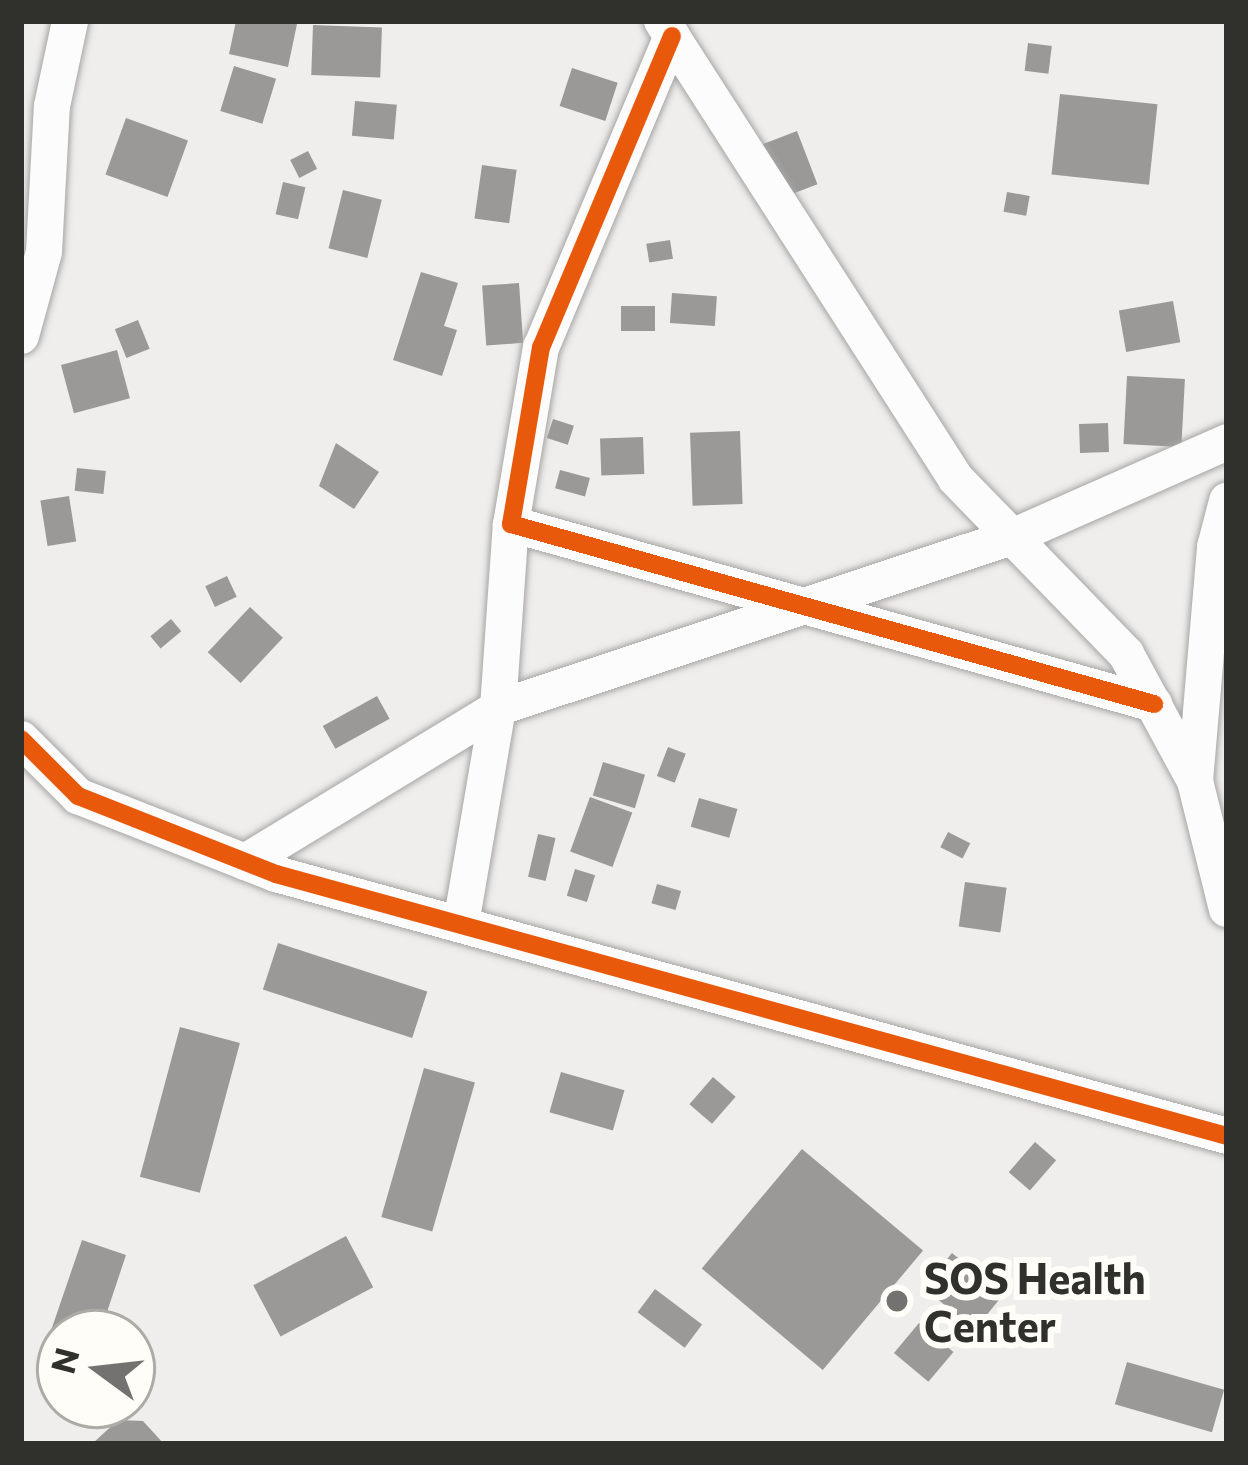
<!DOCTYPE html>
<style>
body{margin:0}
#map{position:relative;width:1248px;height:1465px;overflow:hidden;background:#f0eeec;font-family:Commissioner,sans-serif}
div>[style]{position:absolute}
.building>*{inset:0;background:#9a9998;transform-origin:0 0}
.roads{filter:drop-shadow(0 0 3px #a7a6a4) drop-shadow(0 0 3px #a7a6a4)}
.minor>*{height:36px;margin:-18px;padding:0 18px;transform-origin:18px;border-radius:18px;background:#fdfcfc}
.cycleway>*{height:18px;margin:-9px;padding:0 9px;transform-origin:9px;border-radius:9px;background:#e8590c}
.dots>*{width:33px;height:33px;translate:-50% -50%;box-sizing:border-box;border:6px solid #fffdf7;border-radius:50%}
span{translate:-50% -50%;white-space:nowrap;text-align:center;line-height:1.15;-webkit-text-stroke:12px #fffdf7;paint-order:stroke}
.poi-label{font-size:42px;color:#30302d;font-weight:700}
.left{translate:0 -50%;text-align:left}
.frame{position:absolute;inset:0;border:24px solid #30302d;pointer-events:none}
.north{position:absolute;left:36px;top:1309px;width:120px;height:120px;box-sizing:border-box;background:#fffdf7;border:3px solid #acaba6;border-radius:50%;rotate:285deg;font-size:33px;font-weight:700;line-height:48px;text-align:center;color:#30302d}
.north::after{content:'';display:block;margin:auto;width:42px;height:54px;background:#737270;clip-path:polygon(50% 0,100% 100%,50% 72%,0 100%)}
</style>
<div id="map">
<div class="building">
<i style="clip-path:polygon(236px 21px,297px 24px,288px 67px,229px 54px)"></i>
<i style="left:313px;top:25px;width:69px;height:50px;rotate:2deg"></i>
<i style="left:1028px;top:43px;width:24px;height:28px;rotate:7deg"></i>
<i style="left:234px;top:66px;width:44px;height:47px;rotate:17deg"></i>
<i style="left:572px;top:68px;width:48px;height:40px;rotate:18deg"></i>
<i style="left:1060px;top:94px;width:98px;height:81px;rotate:6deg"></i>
<i style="left:355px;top:101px;width:42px;height:35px;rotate:5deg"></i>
<i style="left:126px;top:118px;width:66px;height:60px;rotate:20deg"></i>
<i style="left:797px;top:131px;width:57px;height:44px;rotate:69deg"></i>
<i style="left:308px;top:151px;width:20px;height:20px;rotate:63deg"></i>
<i style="left:482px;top:165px;width:35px;height:54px;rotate:8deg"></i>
<i style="left:283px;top:182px;width:23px;height:33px;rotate:13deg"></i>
<i style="left:343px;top:190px;width:40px;height:60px;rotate:14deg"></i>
<i style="left:1007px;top:192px;width:23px;height:20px;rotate:10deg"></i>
<i style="left:670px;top:240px;width:19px;height:24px;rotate:81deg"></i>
<i style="clip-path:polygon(421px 272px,458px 283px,444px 326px,457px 330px,442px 376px,393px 360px)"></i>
<i style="left:519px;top:283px;width:60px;height:37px;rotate:86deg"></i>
<i style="left:672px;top:293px;width:45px;height:30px;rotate:4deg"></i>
<i style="left:1173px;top:301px;width:42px;height:55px;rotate:80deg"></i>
<i style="left:621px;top:306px;width:34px;height:25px"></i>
<i style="left:138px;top:320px;width:31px;height:25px;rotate:68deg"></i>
<i style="left:117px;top:350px;width:50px;height:58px;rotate:75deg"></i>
<i style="left:1127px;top:376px;width:58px;height:68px;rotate:3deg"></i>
<i style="left:553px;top:419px;width:22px;height:20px;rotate:18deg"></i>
<i style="left:1108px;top:423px;width:29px;height:29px;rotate:88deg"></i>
<i style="left:740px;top:431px;width:73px;height:50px;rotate:88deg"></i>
<i style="left:643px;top:437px;width:37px;height:43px;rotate:88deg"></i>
<i style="clip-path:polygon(336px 443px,379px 472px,354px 509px,319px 486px)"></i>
<i style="left:77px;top:468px;width:29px;height:23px;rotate:6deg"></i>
<i style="left:560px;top:470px;width:31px;height:19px;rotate:15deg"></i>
<i style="left:69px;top:496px;width:46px;height:29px;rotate:81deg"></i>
<i style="left:227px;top:576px;width:23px;height:24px;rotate:65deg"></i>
<i style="left:250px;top:607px;width:45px;height:62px;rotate:43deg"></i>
<i style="left:171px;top:619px;width:16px;height:27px;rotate:50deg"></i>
<i style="left:377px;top:696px;width:26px;height:62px;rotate:61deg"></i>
<i style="left:668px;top:747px;width:19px;height:31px;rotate:21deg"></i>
<i style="left:603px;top:762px;width:44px;height:35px;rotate:17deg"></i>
<i style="left:590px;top:797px;width:45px;height:58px;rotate:20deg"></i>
<i style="left:699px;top:798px;width:40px;height:30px;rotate:16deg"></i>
<i style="left:948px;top:832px;width:25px;height:17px;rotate:27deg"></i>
<i style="left:538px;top:834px;width:18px;height:44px;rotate:13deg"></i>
<i style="left:575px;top:869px;width:21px;height:28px;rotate:17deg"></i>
<i style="left:965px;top:882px;width:42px;height:45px;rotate:8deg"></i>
<i style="left:657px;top:884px;width:25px;height:20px;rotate:16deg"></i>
<i style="left:278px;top:943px;width:157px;height:49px;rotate:18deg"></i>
<i style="left:180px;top:1027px;width:62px;height:155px;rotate:15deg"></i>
<i style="left:424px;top:1068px;width:53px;height:155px;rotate:16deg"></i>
<i style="left:561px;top:1072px;width:66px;height:42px;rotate:16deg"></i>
<i style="left:713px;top:1077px;width:30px;height:36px;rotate:41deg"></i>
<i style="left:1035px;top:1142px;width:28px;height:40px;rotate:41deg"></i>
<i style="left:802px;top:1149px;width:158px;height:156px;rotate:40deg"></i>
<i style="left:346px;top:1236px;width:58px;height:105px;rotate:62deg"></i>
<i style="clip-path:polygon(82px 1240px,126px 1255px,100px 1333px,60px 1333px,60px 1360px,43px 1354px)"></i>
<i style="left:952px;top:1253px;width:66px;height:45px;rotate:39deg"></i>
<i style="left:655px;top:1289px;width:59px;height:29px;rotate:37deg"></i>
<i style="left:919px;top:1323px;width:45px;height:39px;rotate:40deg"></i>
<i style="left:1127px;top:1362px;width:101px;height:44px;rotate:16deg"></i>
<i style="clip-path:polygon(118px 1420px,143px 1421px,164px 1444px,92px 1444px)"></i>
</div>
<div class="roads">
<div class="minor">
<i style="left:662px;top:21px;width:544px;rotate:57.3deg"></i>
<i style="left:956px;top:479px;width:244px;rotate:45.8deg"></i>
<i style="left:1126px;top:654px;width:145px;rotate:61.5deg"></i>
<i style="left:1195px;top:781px;width:132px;rotate:76deg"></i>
<i style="left:672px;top:36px;width:337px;rotate:112.8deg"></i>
<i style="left:541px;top:347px;width:180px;rotate:99.6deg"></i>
<i style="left:511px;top:524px;width:668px;rotate:15.64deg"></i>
<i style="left:21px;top:336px;width:87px;rotate:-74.7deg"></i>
<i style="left:44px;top:252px;width:146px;rotate:-86.9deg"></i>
<i style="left:52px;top:106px;width:87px;rotate:-78deg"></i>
<i style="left:21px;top:739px;width:81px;rotate:45deg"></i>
<i style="left:78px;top:796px;width:213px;rotate:21.5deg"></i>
<i style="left:276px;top:874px;width:986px;rotate:15.4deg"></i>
<i style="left:1195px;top:781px;width:235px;rotate:-85.1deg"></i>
<i style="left:1215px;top:547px;width:48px;rotate:-75.4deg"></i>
<i style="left:245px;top:862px;width:296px;rotate:-31.3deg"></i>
<i style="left:498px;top:708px;width:184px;rotate:-86deg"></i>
<i style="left:461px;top:924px;width:219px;rotate:-80.3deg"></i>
<i style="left:498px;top:708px;width:542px;rotate:-18.4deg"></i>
<i style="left:1012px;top:537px;width:235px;rotate:-23.8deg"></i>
</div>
</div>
<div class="cycleway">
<i style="left:672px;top:36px;width:337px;rotate:112.8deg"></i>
<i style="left:541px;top:347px;width:180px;rotate:99.6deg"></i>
<i style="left:511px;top:524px;width:668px;rotate:15.64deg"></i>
<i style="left:21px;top:739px;width:81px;rotate:45deg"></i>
<i style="left:78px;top:796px;width:213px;rotate:21.5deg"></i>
<i style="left:276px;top:874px;width:986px;rotate:15.4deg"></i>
</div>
<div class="dots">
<i style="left:897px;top:1301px;background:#737270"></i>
</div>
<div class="poi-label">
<span class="left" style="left:924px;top:1301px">SOS Health<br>Center</span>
</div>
<div class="frame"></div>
<div class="north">N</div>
</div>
